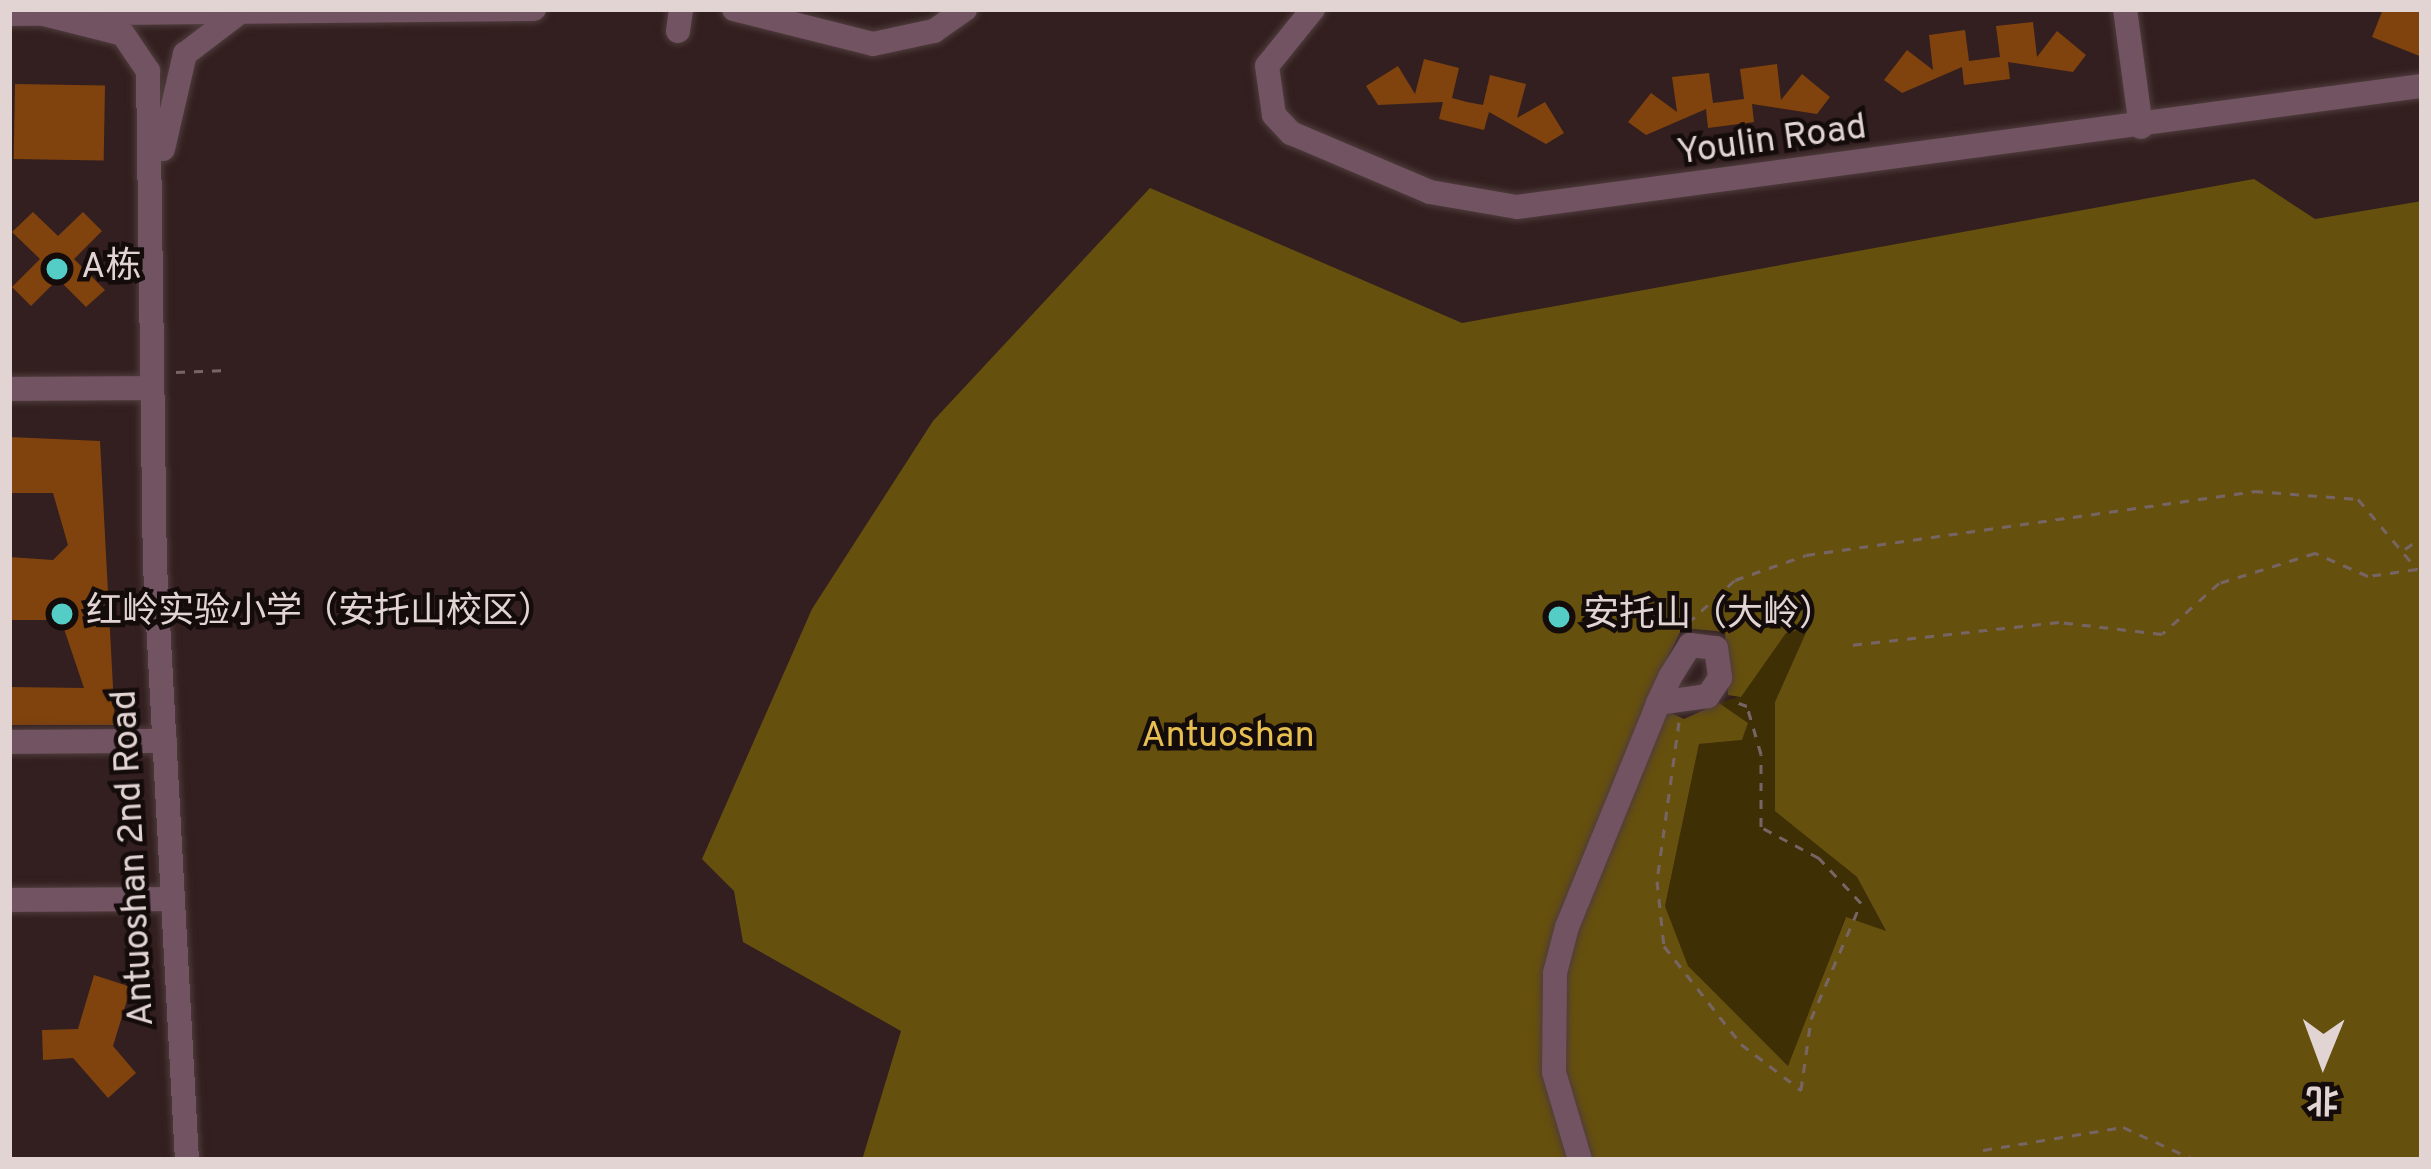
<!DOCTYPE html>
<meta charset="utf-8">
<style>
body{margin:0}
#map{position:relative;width:2431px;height:1169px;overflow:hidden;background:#331f1f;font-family:Overpass,"Noto Sans SC",sans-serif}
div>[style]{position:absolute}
.green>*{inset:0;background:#3e2f04}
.forest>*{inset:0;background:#66500e}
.building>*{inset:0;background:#80430d;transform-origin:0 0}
.path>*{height:3px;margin-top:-1.5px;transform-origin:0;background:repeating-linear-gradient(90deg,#776565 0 9px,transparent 0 18px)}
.roads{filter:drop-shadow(0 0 3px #4f3c3c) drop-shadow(0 0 3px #4f3c3c)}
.minor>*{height:24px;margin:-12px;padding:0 12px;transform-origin:12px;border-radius:12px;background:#725362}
.dots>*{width:33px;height:33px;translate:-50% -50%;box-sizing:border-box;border:6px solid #140c0b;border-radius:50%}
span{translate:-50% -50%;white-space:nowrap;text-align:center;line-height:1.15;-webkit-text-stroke:9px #140c0b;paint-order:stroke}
.street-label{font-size:36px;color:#e2d4d3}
.poi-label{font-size:36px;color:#e2d4d3}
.left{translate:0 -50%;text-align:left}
.park-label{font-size:36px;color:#e7be50}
.frame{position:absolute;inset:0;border:12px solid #e2d4d3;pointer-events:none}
.north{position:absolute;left:2263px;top:1001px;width:120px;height:120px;-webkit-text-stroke:9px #140c0b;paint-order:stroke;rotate:181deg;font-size:33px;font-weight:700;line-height:48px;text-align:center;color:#e2d4d3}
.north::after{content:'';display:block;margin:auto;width:42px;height:54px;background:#e2d4d3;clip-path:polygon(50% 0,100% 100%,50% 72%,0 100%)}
</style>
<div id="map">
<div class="green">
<i style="clip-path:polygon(1808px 628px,1775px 702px,1775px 810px,1857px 877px,1886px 932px,1845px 918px,1789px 1067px,1688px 967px,1665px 906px,1699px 744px,1742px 740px,1748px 723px,1719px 703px,1741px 696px,1786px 633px)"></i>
</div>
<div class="forest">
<i style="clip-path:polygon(evenodd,2254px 179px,2315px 219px,2422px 201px,2422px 1160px,862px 1160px,901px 1031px,743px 942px,734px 891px,702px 859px,812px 609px,933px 421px,1150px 188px,1462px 323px,2254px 179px,1682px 628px,1725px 632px,1728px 695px,1741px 697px,1786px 633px,1808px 628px,1775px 702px,1775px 811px,1857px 877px,1886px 931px,1846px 917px,1788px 1066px,1688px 966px,1665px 906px,1699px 744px,1742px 740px,1748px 723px,1719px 703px,1684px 719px,1646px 702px,1682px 628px)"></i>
</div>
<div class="building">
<i style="clip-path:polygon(2383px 9px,2422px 9px,2422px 57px,2372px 37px)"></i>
<i style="clip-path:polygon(2033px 22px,2037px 57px,2057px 31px,2086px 55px,2073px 72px,2008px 62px,2010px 79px,1964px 85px,1962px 67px,1902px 93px,1884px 80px,1907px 50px,1933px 70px,1929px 35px,1965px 30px,1969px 61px,2000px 57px,1996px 26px)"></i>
<i style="clip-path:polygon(1424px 59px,1459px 68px,1452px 98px,1467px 102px,1483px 105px,1490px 75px,1526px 84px,1517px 118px,1545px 102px,1564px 133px,1546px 144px,1489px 112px,1484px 130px,1439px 119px,1443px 102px,1378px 105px,1366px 86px,1398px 66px,1415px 94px)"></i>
<i style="clip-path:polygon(1777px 64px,1781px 100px,1802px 74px,1830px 97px,1817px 114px,1752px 104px,1754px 122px,1708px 128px,1706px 109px,1646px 135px,1628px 122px,1651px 93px,1677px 112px,1672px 77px,1709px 73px,1713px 103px,1744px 99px,1740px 69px)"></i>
<i style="left:15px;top:84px;width:90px;height:75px;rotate:1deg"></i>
<i style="clip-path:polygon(33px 212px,58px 236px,83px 212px,102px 231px,74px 259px,105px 290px,86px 307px,58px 279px,31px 306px,12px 287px,40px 259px,12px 232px)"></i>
<i style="clip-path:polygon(9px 437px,100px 441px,115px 725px,9px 725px,9px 687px,84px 688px,61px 620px,9px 620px,9px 557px,53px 560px,68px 545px,53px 493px,9px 493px)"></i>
<i style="clip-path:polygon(94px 975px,131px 987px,113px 1046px,136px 1073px,108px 1098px,73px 1058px,43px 1060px,42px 1030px,78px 1029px)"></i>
</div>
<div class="path">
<i style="left:176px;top:372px;width:51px;rotate:-2.2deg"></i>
<i style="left:2405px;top:549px;width:21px;rotate:-35deg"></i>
<i style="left:1688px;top:623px;width:64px;rotate:-42.5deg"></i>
<i style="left:1735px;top:580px;width:75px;rotate:-19.4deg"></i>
<i style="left:1806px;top:555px;width:453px;rotate:-8.1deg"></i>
<i style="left:2254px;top:491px;width:104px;rotate:4.4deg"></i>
<i style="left:2358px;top:499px;width:92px;rotate:49.9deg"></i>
<i style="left:2417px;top:569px;width:49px;rotate:171.9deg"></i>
<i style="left:2368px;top:576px;width:58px;rotate:-156.5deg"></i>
<i style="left:2315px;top:553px;width:101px;rotate:162.6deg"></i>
<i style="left:2219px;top:583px;width:76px;rotate:138.2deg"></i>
<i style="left:2162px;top:634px;width:104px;rotate:-173.4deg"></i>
<i style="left:2059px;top:622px;width:210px;rotate:173.7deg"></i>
<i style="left:1679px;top:722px;width:161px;rotate:97.9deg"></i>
<i style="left:1657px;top:881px;width:65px;rotate:83.9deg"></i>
<i style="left:1664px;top:946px;width:125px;rotate:51.8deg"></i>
<i style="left:1741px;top:1044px;width:76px;rotate:37.5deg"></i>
<i style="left:1801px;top:1090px;width:72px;rotate:-82deg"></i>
<i style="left:1811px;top:1019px;width:126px;rotate:-66.7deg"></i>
<i style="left:1861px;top:903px;width:62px;rotate:-133deg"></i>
<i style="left:1819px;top:858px;width:66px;rotate:-151.9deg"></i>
<i style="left:1761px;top:827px;width:73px;rotate:-90deg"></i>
<i style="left:1761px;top:754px;width:50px;rotate:-106.3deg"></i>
<i style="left:1747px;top:706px;width:15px;rotate:-160deg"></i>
<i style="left:1983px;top:1150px;width:142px;rotate:-9.3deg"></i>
<i style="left:2123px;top:1127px;width:79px;rotate:24.6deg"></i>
<i style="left:2222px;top:1160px;width:95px"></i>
</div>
<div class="roads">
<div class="minor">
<i style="left:734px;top:9px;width:143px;rotate:14.1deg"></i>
<i style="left:873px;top:44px;width:62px;rotate:-12deg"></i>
<i style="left:934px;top:31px;width:38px;rotate:-35deg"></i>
<i style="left:1313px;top:9px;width:73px;rotate:128.9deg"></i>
<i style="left:1267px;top:66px;width:49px;rotate:81.9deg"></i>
<i style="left:1274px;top:115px;width:25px;rotate:47deg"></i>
<i style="left:1291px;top:133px;width:151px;rotate:23deg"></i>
<i style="left:1430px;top:192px;width:88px;rotate:9.8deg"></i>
<i style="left:1517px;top:207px;width:913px;rotate:-7.62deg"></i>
<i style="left:2125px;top:9px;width:119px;rotate:82.3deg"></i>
<i style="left:9px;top:14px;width:525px;rotate:-0.55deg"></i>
<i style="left:44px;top:14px;width:81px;rotate:14.2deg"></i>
<i style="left:123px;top:34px;width:45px;rotate:56deg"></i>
<i style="left:148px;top:71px;width:495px;rotate:89.2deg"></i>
<i style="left:155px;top:566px;width:595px;rotate:86.92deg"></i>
<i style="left:678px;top:31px;width:22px;rotate:-82deg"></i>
<i style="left:163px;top:149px;width:98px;rotate:-77deg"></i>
<i style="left:185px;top:54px;width:64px;rotate:-37.4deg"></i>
<i style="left:9px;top:389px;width:143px;rotate:-0.4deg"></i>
<i style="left:9px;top:742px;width:156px;rotate:-0.4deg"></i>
<i style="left:9px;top:900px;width:164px;rotate:-0.3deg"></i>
<i style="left:1580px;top:1160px;width:92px;rotate:-106.5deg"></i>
<i style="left:1554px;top:1072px;width:99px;rotate:-89.4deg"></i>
<i style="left:1555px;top:973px;width:48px;rotate:-75.4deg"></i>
<i style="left:1567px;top:927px;width:233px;rotate:-67.8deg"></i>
<i style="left:1655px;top:711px;width:9px;rotate:-69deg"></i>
<i style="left:1658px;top:703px;width:29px;rotate:-65deg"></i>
<i style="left:1670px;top:677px;width:38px;rotate:-58deg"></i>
<i style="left:1690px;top:645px;width:26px;rotate:7deg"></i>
<i style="left:1716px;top:648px;width:30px;rotate:82deg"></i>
<i style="left:1720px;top:678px;width:22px;rotate:124deg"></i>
<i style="left:1708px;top:696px;width:50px;rotate:172deg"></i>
</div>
</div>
<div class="dots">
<i style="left:57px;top:269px;background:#54cdc6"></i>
<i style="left:62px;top:614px;background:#54cdc6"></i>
<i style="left:1559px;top:617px;background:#54cdc6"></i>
</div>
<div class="street-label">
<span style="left:1772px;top:142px;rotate:-8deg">Youlin Road</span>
<span style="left:135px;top:858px;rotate:-93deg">Antuoshan 2nd Road</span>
</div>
<div class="poi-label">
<span class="left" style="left:81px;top:269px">A栋</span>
<span class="left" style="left:86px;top:614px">红岭实验小学（安托山校区）</span>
<span class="left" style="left:1583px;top:617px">安托山（大岭）</span>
</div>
<div class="park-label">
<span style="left:1228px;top:738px">Antuoshan</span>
</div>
<div class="frame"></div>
<div class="north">北</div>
</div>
